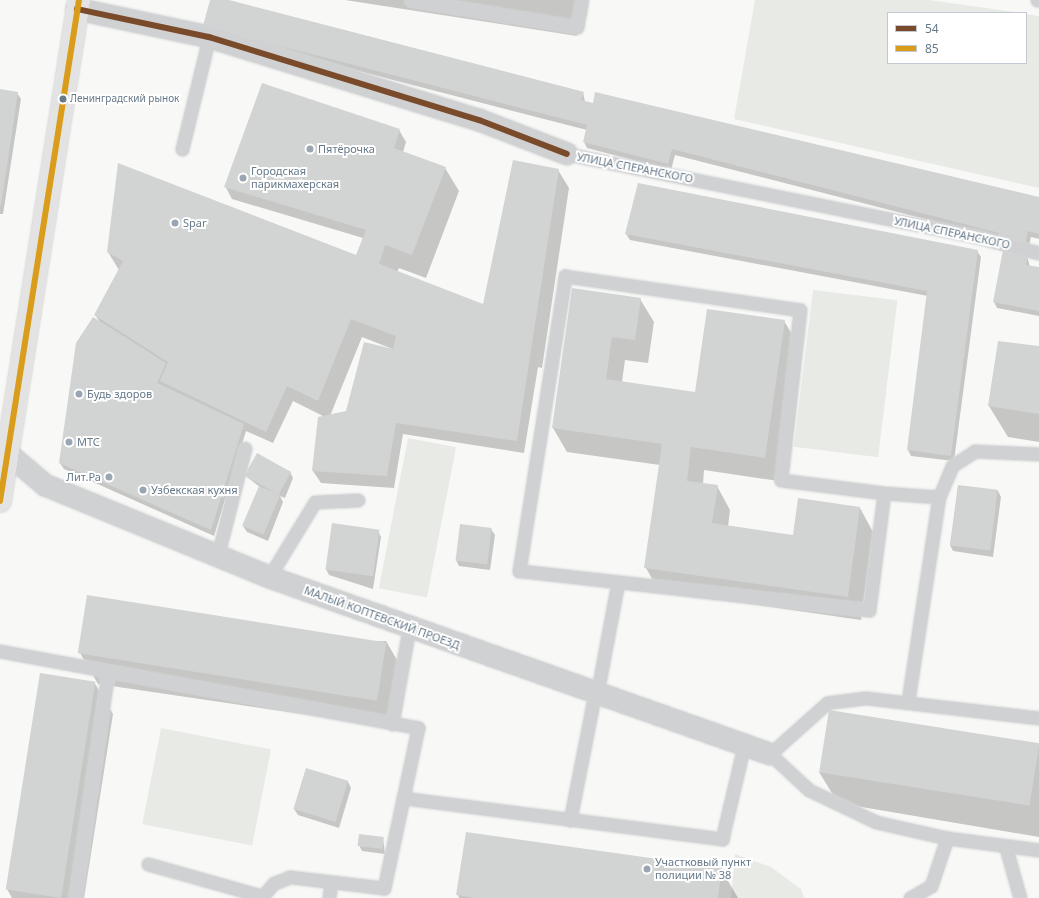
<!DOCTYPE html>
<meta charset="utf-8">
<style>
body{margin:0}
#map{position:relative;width:1039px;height:898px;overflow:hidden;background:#f8f8f7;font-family:"Noto Sans",sans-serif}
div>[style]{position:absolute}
.green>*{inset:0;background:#e8ebe5;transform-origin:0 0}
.shadow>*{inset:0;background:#0003}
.building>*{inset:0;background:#d2d3d3;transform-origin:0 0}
.roads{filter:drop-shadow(0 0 1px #d4d6d6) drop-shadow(0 0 1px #d4d6d6)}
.lane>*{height:13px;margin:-6.5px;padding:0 6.5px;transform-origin:6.5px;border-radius:6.5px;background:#d0d1d2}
.street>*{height:22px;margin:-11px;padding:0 11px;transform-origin:11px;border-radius:11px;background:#d0d1d2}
.secondary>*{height:22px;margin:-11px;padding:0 11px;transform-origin:11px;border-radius:11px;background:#e3e3e3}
.bus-1>*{height:6px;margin:-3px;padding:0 3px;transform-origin:3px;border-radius:3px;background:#7a4b2a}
.bus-2>*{height:6px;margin:-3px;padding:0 3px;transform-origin:3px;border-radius:3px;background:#da9d1b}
.dots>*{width:11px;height:11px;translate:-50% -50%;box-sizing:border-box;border:2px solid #fff;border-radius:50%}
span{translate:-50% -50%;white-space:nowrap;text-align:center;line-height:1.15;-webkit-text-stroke:4px #fff;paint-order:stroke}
.bus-label{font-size:10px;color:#667989}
.left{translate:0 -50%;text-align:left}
.poi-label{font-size:11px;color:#667989}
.right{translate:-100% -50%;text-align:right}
.street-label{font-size:11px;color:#667989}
.legend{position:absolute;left:887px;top:12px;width:140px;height:52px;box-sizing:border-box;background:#fff;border:1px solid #c2c9d0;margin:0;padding:5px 7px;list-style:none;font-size:12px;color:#667989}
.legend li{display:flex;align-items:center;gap:8px;height:20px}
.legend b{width:20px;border:1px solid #c2c9d0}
</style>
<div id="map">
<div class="green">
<i style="clip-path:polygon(755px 0,929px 0,1021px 13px,888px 13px,888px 63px,1026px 63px,1026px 14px,1039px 16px,1039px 188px,734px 119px)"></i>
<i style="left:813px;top:290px;width:85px;height:158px;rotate:7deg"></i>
<i style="left:408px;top:438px;width:49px;height:153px;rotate:11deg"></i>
<i style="left:161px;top:728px;width:112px;height:98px;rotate:11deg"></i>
<i style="clip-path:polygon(735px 854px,771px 867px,801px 889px,804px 898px,731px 898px)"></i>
</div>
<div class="shadow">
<i style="clip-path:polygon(211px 0,225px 0,583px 92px,585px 102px,1039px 198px,1039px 239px,1031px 237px,1028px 250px,999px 238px,675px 155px,671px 170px,587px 148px,584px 142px,587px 130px,207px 32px)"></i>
<i style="clip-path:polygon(345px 0,583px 0,577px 36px)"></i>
<i style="clip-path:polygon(0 91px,17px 93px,21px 99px,3px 214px,0 214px)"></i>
<i style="clip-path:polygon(evenodd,399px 130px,406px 142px,403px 152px,445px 168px,459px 191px,426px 278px,399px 268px,397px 272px,484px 306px,558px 170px,569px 188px,542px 368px,538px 367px,524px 453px,403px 434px,394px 488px,321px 483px,313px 471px,325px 417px,293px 401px,273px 443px,246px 431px,214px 536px,64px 469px,60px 463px,100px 322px,95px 315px,119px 270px,108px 252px,356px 256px,363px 238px,232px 199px,225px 186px,399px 130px,362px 337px,395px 350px,347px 412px,330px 416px,362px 337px)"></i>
<i style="clip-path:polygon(626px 234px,977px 251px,981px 257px,954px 461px,911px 456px,908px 450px,928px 296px,630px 240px)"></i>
<i style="clip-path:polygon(1027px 256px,1030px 267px,1039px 268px,1039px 316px,997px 308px,994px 302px)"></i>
<i style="clip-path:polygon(573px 290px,640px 299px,654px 322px,648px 363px,625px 360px,622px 382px,696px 393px,784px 321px,798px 344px,778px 481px,704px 470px,703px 484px,717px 486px,730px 510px,728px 527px,794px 536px,860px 508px,873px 532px,861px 620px,659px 591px,646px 568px,660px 465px,567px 452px,553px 428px)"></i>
<i style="clip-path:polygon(1039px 347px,1039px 442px,1008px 437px,989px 406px)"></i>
<i style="clip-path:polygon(290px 472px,293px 478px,285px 498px,280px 496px,283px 502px,268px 541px,247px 532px,243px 526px,260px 487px,247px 477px)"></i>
<i style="clip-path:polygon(958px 486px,998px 491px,1001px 497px,993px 557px,953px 551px,950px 545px)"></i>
<i style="clip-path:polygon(491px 529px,495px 535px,490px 570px,459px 566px,456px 560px)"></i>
<i style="clip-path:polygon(378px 531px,381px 537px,373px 589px,329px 575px,326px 569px)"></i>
<i style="clip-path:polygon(386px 641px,404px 672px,396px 728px,98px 684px,80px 653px)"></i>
<i style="clip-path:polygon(94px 682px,113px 714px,84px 898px,12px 898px,7px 889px)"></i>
<i style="clip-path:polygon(1039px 745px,1039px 837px,838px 803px,819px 772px)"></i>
<i style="clip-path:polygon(306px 769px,348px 782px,351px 788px,339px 828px,298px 815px,294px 809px)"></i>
<i style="clip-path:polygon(383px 838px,385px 854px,362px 851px,359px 845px)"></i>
<i style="clip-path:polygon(721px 869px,738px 898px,459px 898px,458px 895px)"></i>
</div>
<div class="building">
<i style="clip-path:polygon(210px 0,229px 0,584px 92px,581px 100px,593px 103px,595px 92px,1039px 197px,1039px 234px,1028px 231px,1025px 245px,997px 238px,999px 233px,672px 149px,668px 164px,583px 142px,587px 125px,203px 26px)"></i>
<i style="clip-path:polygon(262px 83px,400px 129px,394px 148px,446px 167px,412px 255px,385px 245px,379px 264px,356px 255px,366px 230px,224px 187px)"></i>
<i style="clip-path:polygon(0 89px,18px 92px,1px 206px,0 206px)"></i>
<i style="clip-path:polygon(513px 160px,559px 169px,517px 441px,396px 423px,387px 476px,312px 471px,318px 417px,346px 411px,364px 342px,393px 349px,396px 336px,351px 319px,318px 401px,287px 386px,266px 432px,160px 381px,168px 362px,94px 315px,123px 261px,107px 252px,118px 163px,483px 304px)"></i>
<i style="clip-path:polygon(638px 183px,978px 250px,951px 456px,907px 450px,927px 291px,625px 234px)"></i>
<i style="clip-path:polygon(1003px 250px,1028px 255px,1026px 265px,1039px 267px,1039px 311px,993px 302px)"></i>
<i style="clip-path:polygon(572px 288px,641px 298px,635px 340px,612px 337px,606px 379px,695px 392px,707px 309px,785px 320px,765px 458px,691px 447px,687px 481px,718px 485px,712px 523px,793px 535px,798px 498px,860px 507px,848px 597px,644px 568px,662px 444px,552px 428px)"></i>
<i style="clip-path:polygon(93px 317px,166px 363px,157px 383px,244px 424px,211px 530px,59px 463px,76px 343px)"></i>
<i style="clip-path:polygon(998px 341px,1039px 346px,1039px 414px,988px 406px)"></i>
<i style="left:257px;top:453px;width:39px;height:26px;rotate:29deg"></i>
<i style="left:958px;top:485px;width:40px;height:61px;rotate:7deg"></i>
<i style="left:259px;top:486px;width:23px;height:43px;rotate:23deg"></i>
<i style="left:332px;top:523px;width:48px;height:47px;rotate:8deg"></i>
<i style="left:460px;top:524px;width:32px;height:37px;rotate:7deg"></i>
<i style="left:87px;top:595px;width:303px;height:59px;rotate:9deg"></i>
<i style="left:40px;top:673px;width:56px;height:219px;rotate:9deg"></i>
<i style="left:829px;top:710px;width:213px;height:63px;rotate:9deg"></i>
<i style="left:306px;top:768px;width:44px;height:43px;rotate:17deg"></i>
<i style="clip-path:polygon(466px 832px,722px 868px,718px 898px,476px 898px,456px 895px)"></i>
<i style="left:359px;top:834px;width:25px;height:12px;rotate:7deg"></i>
</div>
<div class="roads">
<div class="lane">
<i style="left:411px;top:0;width:168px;rotate:9.2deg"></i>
<i style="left:577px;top:27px;width:27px;rotate:-80deg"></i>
<i style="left:1037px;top:0;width:2px"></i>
<i style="left:182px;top:149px;width:115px;rotate:-76.4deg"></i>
<i style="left:567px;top:154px;width:419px;rotate:11.4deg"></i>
<i style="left:978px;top:237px;width:63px;rotate:14.7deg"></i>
<i style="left:565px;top:276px;width:237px;rotate:8.2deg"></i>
<i style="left:800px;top:310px;width:171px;rotate:96.4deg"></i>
<i style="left:781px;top:480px;width:104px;rotate:7.2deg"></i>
<i style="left:884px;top:493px;width:118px;rotate:97.3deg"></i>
<i style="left:869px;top:610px;width:352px;rotate:-173.6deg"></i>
<i style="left:519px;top:571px;width:299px;rotate:-81.1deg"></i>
<i style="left:884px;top:493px;width:55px;rotate:4.2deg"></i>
<i style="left:218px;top:554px;width:109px;rotate:-75.7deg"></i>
<i style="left:269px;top:577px;width:88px;rotate:-58.5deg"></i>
<i style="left:315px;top:502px;width:43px;rotate:-2.7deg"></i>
<i style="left:0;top:651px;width:425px;rotate:10.4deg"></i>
<i style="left:418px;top:728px;width:164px;rotate:102deg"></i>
<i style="left:384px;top:888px;width:95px;rotate:-173.3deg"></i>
<i style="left:290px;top:877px;width:17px;rotate:159deg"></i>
<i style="left:274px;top:883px;width:20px;rotate:131deg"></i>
<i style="left:597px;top:694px;width:114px;rotate:-79.4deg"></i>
<i style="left:908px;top:701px;width:206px;rotate:-81.4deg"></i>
<i style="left:939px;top:497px;width:34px;rotate:-67deg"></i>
<i style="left:952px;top:466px;width:27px;rotate:-33deg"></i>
<i style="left:975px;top:451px;width:64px;rotate:2.7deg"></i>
<i style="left:1039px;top:718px;width:175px;rotate:-173.4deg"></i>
<i style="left:865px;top:698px;width:38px;rotate:173deg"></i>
<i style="left:827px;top:703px;width:76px;rotate:138.2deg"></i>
<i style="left:770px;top:754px;width:53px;rotate:42.7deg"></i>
<i style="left:809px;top:790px;width:74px;rotate:25.5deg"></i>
<i style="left:876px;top:822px;width:73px;rotate:12.7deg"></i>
<i style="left:947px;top:838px;width:93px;rotate:7.4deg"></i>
<i style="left:392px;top:724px;width:97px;rotate:-79.9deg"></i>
<i style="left:403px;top:798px;width:322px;rotate:7.3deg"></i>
<i style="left:722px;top:839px;width:97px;rotate:-76.8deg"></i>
<i style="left:570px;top:820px;width:129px;rotate:-78.9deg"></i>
<i style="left:1006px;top:848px;width:52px;rotate:74.4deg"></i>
<i style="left:148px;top:864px;width:118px;rotate:15.7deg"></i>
<i style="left:75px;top:898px;width:228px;rotate:-81.7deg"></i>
<i style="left:329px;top:898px;width:16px;rotate:-83deg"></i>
<i style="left:910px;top:898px;width:24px;rotate:-30deg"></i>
<i style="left:931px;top:886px;width:51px;rotate:-71.6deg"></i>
</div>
<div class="street">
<i style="left:77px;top:9px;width:135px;rotate:12deg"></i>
<i style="left:209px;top:37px;width:282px;rotate:17.1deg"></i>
<i style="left:479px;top:120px;width:94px;rotate:21.1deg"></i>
<i style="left:0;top:447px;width:59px;rotate:40.2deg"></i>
<i style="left:45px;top:485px;width:242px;rotate:22.3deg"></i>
<i style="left:269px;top:577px;width:531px;rotate:19.46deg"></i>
</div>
<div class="secondary">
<i style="left:0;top:501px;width:507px;rotate:-81.04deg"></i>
</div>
</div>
<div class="bus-1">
<i style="left:77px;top:9px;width:135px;rotate:12deg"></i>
<i style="left:209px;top:37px;width:282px;rotate:17.1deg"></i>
<i style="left:479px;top:120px;width:94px;rotate:21.1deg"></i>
</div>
<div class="bus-2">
<i style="left:0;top:501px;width:507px;rotate:-81.04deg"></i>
</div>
<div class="dots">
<i style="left:63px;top:99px;background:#667989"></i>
<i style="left:310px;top:149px;background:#99a5b0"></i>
<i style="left:243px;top:178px;background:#99a5b0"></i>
<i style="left:175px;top:223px;background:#99a5b0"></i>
<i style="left:79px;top:394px;background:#99a5b0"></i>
<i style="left:69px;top:442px;background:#99a5b0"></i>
<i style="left:109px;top:477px;background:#99a5b0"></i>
<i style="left:143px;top:490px;background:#99a5b0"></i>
<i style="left:647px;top:869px;background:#99a5b0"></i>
</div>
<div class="bus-label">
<span class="left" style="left:70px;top:99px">Ленинградский рынок</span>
</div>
<div class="poi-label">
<span class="left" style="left:318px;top:149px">Пятёрочка</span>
<span class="left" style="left:251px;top:178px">Городская<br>парикмахерская</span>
<span class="left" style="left:183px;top:223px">Spar</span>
<span class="left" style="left:87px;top:394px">Будь здоров</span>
<span class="left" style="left:77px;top:442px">МТС</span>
<span class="right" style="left:101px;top:477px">Лит.Ра</span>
<span class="left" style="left:151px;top:490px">Узбекская кухня</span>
<span class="left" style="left:655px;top:869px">Участковый пункт<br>полиции № 38</span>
</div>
<div class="street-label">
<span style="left:635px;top:168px;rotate:11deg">УЛИЦА СПЕРАНСКОГО</span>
<span style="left:952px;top:233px;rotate:12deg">УЛИЦА СПЕРАНСКОГО</span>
<span style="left:382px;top:618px;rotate:20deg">МАЛЫЙ КОПТЕВСКИЙ ПРОЕЗД</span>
</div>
<ul class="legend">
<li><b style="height:5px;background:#7a4b2a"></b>54</li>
<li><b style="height:5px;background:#da9d1b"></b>85</li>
</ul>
</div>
